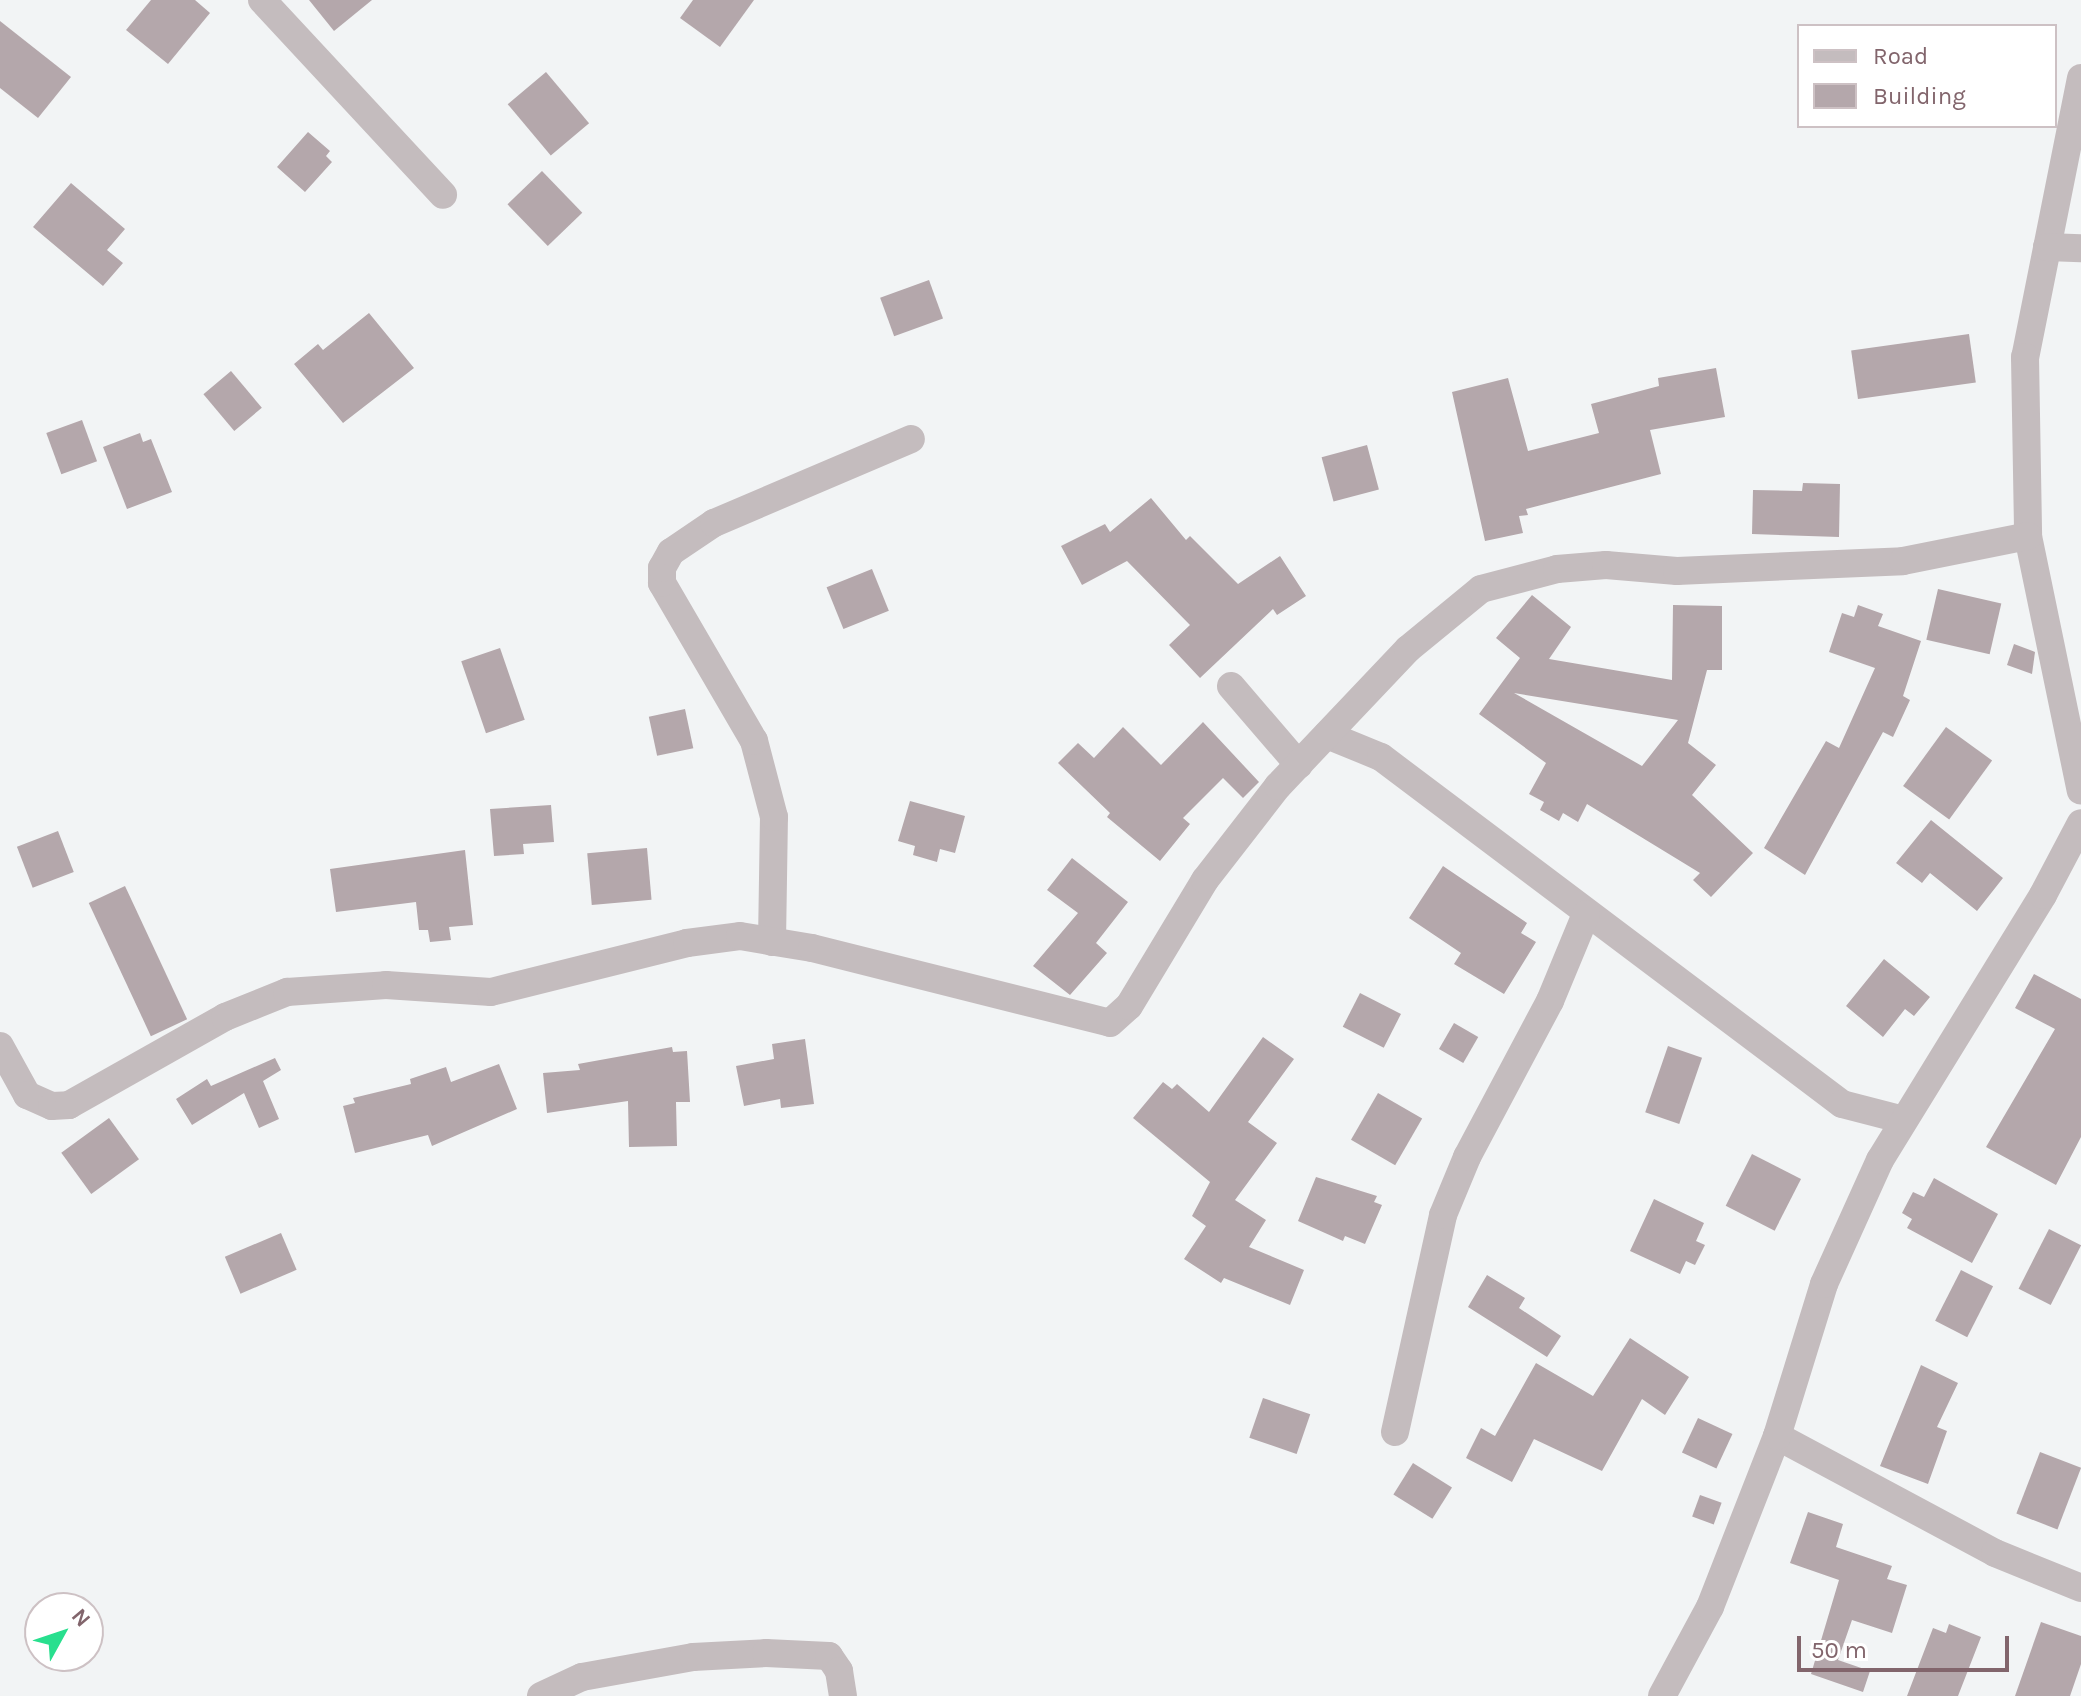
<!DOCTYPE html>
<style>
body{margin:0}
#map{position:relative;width:2081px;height:1696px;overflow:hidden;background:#f2f4f5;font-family:Karla,sans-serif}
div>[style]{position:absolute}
.building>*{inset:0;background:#b4a7ab;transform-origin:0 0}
.minor>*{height:28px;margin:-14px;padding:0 14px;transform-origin:14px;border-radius:14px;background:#c4bcbe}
span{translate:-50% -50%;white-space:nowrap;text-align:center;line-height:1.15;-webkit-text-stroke:8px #fff;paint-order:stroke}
.legend{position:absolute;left:1797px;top:24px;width:260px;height:104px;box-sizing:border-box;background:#fff;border:2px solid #cdc1c4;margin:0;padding:10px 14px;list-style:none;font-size:24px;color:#82656c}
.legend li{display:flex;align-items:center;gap:16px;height:40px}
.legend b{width:40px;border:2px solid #cdc1c4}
.north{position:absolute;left:24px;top:1592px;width:80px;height:80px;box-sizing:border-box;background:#fff;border:2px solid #cdc1c4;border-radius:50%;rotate:50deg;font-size:22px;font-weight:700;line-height:32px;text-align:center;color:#82656c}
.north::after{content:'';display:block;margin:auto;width:28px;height:36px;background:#28df8e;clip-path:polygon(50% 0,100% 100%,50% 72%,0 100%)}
.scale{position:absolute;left:1797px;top:1636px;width:212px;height:36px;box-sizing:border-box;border:4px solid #82656c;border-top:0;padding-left:10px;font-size:24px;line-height:28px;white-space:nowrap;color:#82656c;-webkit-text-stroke:6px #fff;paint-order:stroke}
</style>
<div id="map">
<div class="building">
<i style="clip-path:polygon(151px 0,195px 0,210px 13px,168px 64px,126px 30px)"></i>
<i style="clip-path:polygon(309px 0,372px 0,334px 31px)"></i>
<i style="clip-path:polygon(693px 0,754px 0,720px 47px,680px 18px)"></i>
<i style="clip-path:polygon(0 21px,71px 77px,38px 118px,0 88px)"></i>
<i style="left:546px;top:72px;width:67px;height:50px;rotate:50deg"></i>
<i style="clip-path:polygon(308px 132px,330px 151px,326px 156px,332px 162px,305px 192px,277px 167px)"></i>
<i style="left:542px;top:171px;width:58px;height:48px;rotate:46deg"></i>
<i style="clip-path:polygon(71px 183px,125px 229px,107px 250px,123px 263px,103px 286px,33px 227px)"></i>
<i style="left:929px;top:280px;width:41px;height:52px;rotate:70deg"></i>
<i style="clip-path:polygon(369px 313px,414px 368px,343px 423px,294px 364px,318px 344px,323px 350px)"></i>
<i style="left:1969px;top:334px;width:49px;height:119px;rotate:82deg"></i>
<i style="clip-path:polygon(1716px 368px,1725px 417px,1650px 430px,1661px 474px,1526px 509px,1528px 515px,1519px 516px,1523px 533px,1485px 541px,1452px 392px,1508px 378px,1528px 451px,1599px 433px,1591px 404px,1659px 386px,1658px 378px)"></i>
<i style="left:231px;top:371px;width:48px;height:36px;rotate:50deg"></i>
<i style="left:82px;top:420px;width:44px;height:38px;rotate:70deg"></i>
<i style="clip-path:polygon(140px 433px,143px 442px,151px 439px,172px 492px,127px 509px,103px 447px)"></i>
<i style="left:1367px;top:445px;width:46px;height:47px;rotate:75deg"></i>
<i style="clip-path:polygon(1803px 483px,1840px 484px,1839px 537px,1752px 534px,1753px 490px,1802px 491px)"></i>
<i style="clip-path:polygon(1151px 498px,1186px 540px,1190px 536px,1238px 584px,1280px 556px,1306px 596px,1277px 615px,1273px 609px,1200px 678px,1169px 645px,1190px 625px,1127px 561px,1082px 585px,1061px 546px,1105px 524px,1110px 532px)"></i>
<i style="left:872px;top:569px;width:45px;height:49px;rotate:68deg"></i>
<i style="left:1938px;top:589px;width:65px;height:52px;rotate:13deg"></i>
<i style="clip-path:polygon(evenodd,1532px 595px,1571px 627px,1549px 659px,1672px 680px,1673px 605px,1722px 606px,1722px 670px,1707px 670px,1688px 743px,1716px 765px,1692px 795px,1753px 853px,1711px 897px,1693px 880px,1700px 873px,1587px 804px,1578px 822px,1563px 813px,1559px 821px,1540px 810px,1544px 802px,1529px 794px,1546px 763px,1479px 714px,1520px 658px,1496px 638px,1532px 595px,1514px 693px,1678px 720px,1642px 766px,1514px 693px)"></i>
<i style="clip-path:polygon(1858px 605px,1883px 614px,1878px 626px,1921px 641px,1903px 696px,1910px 700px,1893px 737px,1883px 732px,1805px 875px,1764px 848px,1826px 741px,1839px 748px,1875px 668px,1829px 652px,1842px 613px,1854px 617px)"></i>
<i style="clip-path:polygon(2014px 644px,2035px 652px,2032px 674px,2007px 665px)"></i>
<i style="left:500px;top:648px;width:76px;height:41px;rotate:71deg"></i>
<i style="left:685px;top:709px;width:40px;height:37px;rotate:78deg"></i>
<i style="clip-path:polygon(1203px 722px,1259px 782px,1243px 798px,1223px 778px,1183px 818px,1190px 824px,1160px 861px,1107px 817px,1110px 813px,1058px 763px,1078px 743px,1094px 758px,1123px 727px,1161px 765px)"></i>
<i style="left:1946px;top:727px;width:57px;height:73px;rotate:36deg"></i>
<i style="clip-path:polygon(910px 801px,965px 816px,955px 853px,940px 849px,937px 862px,913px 855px,915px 846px,898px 841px)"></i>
<i style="clip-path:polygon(551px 805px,554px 842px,523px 844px,524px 854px,494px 856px,490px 809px)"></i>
<i style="clip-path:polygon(1931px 820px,2003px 878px,1977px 911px,1930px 873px,1922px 883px,1896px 863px)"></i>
<i style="left:58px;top:831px;width:44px;height:44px;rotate:69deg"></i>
<i style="left:647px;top:848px;width:52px;height:60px;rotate:85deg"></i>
<i style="clip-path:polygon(465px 850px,473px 925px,449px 927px,451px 940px,430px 942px,428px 930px,419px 930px,416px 902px,336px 912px,330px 869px)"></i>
<i style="clip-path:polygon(1072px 858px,1128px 902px,1096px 943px,1107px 953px,1070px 995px,1033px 966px,1078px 913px,1047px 890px)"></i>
<i style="clip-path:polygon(1443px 866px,1527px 923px,1521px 933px,1536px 942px,1504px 994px,1454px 964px,1461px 953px,1409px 918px)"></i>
<i style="left:125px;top:886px;width:147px;height:40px;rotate:65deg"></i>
<i style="clip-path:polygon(1884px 959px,1930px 997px,1914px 1016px,1905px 1009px,1883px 1037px,1846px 1006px)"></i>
<i style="clip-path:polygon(2034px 974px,2081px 999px,2081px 1137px,2056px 1185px,1986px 1147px,2055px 1029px,2015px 1008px)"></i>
<i style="left:1360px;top:993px;width:46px;height:38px;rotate:27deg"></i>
<i style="left:1454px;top:1023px;width:28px;height:30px;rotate:30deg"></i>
<i style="clip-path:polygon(1263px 1037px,1294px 1059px,1248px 1122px,1277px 1143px,1235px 1200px,1266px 1220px,1249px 1247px,1304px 1270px,1290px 1305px,1224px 1278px,1221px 1283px,1184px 1259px,1206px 1226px,1192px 1216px,1210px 1182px,1133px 1118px,1163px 1082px,1172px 1089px,1177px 1084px,1209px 1112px)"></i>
<i style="clip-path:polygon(805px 1039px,814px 1104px,781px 1108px,780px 1099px,744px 1106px,736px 1066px,774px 1059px,772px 1044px)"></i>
<i style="left:1668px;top:1046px;width:36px;height:70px;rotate:19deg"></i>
<i style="clip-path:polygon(672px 1047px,673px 1052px,687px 1051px,690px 1102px,676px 1102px,677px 1146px,629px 1147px,628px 1101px,547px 1113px,543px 1073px,580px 1070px,578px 1064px)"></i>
<i style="clip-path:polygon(275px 1058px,281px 1070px,263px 1081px,279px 1119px,259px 1128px,244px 1093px,192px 1125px,176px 1099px,207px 1079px,211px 1086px)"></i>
<i style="clip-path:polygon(499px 1064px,517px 1109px,432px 1146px,428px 1135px,355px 1153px,343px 1106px,355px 1103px,353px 1098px,411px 1084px,410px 1079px,446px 1067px,451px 1082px)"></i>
<i style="left:1378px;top:1093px;width:51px;height:54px;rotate:30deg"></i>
<i style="left:109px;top:1118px;width:51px;height:59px;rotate:54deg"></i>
<i style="left:1752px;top:1154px;width:55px;height:58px;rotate:27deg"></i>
<i style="clip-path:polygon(1316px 1177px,1377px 1196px,1374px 1202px,1382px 1205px,1365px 1244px,1345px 1236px,1343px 1241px,1298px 1221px)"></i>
<i style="clip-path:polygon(1934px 1178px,1998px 1214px,1972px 1263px,1907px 1228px,1912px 1219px,1902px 1213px,1913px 1192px,1924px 1197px)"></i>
<i style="clip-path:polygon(1654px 1199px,1704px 1223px,1696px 1241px,1705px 1245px,1695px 1265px,1686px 1261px,1680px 1274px,1630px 1251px)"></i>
<i style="left:2049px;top:1229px;width:36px;height:67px;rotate:27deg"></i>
<i style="left:281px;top:1233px;width:40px;height:61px;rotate:67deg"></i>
<i style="left:1961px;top:1270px;width:36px;height:57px;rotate:27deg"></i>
<i style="clip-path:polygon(1487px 1275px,1525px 1298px,1519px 1308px,1561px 1336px,1547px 1357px,1468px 1307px)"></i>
<i style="clip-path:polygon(1630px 1338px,1689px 1377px,1665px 1415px,1642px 1399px,1602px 1471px,1534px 1439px,1512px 1482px,1466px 1458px,1481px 1428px,1495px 1436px,1536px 1363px,1593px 1396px)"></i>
<i style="clip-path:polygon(1921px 1365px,1958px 1383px,1937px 1427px,1947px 1431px,1928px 1484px,1880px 1466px)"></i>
<i style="left:1263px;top:1398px;width:50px;height:42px;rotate:19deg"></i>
<i style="left:1698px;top:1418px;width:38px;height:38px;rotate:25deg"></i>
<i style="left:2040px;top:1452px;width:44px;height:66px;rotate:21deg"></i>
<i style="left:1413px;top:1463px;width:46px;height:37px;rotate:32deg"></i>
<i style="left:1700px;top:1495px;width:23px;height:23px;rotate:20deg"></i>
<i style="clip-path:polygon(1808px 1512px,1843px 1524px,1836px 1547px,1892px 1566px,1887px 1579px,1907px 1585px,1892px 1633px,1852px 1620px,1838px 1660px,1870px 1671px,1863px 1692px,1811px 1674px,1839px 1580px,1790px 1563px)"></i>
<i style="clip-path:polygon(2041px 1622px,2081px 1636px,2081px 1664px,2070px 1696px,2015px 1696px)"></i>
<i style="clip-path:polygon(1949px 1624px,1981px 1637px,1958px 1696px,1907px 1696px,1933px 1628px,1946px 1633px)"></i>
</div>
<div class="minor">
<i style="left:262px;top:0;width:266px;rotate:47.1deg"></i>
<i style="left:2081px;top:78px;width:285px;rotate:101.3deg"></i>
<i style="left:2025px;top:357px;width:179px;rotate:89deg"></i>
<i style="left:2028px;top:536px;width:260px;rotate:78.3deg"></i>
<i style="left:2047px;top:247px;width:34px;rotate:2deg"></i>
<i style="left:1231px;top:686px;width:104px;rotate:49.3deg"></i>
<i style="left:1327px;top:735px;width:58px;rotate:22.2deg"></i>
<i style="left:1381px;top:757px;width:577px;rotate:36.97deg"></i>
<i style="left:1842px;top:1104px;width:60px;rotate:14.5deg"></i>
<i style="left:772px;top:942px;width:125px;rotate:-89.1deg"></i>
<i style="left:774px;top:817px;width:79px;rotate:-104.7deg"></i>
<i style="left:754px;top:741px;width:183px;rotate:-120.2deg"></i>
<i style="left:662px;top:583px;width:15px;rotate:-90deg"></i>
<i style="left:662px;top:568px;width:18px;rotate:-61deg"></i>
<i style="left:671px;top:552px;width:52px;rotate:-34deg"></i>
<i style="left:714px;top:523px;width:214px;rotate:-23.1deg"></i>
<i style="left:0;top:1046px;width:56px;rotate:61.1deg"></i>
<i style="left:27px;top:1095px;width:27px;rotate:24deg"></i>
<i style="left:52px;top:1106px;width:17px;rotate:-3deg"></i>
<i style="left:69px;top:1105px;width:179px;rotate:-29.4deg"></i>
<i style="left:225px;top:1017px;width:67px;rotate:-22deg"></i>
<i style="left:287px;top:992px;width:99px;rotate:-4deg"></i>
<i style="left:386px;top:985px;width:105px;rotate:3.8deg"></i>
<i style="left:491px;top:992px;width:202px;rotate:-14deg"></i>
<i style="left:687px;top:943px;width:53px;rotate:-7.5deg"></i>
<i style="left:740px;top:936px;width:73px;rotate:9.5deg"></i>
<i style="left:812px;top:948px;width:307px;rotate:14.1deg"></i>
<i style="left:1110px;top:1023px;width:25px;rotate:-42deg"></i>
<i style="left:1129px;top:1006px;width:147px;rotate:-58.9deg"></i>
<i style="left:1205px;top:880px;width:119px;rotate:-52.2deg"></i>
<i style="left:1278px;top:786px;width:189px;rotate:-46.5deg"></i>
<i style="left:1408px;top:649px;width:94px;rotate:-39.4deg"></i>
<i style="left:1481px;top:589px;width:79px;rotate:-14.7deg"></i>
<i style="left:1557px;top:569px;width:49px;rotate:-4.7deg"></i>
<i style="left:1606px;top:565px;width:71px;rotate:4.8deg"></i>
<i style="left:1677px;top:571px;width:226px;rotate:-2.5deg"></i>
<i style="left:1903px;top:561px;width:127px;rotate:-11.3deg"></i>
<i style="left:1395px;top:1432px;width:222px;rotate:-77.5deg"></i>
<i style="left:1443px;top:1215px;width:63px;rotate:-67.5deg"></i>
<i style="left:1467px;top:1157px;width:177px;rotate:-62deg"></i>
<i style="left:1550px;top:1001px;width:94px;rotate:-67.5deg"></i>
<i style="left:1777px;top:1436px;width:247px;rotate:28.2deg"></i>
<i style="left:1995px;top:1553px;width:93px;rotate:22.1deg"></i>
<i style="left:541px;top:1696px;width:45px;rotate:-24.9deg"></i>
<i style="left:582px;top:1677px;width:113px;rotate:-10.2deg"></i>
<i style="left:693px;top:1657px;width:73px;rotate:-3.1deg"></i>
<i style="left:766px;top:1653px;width:63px;rotate:2.7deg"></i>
<i style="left:829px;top:1656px;width:18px;rotate:56deg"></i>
<i style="left:839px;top:1671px;width:25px;rotate:81deg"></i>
<i style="left:1662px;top:1696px;width:101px;rotate:-61.7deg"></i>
<i style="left:1710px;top:1607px;width:184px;rotate:-68.6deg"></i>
<i style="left:1777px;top:1436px;width:159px;rotate:-72.8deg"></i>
<i style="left:1824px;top:1284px;width:136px;rotate:-65.7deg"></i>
<i style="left:1880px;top:1160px;width:311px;rotate:-58.4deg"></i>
<i style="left:2043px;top:895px;width:81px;rotate:-62.2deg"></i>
</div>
<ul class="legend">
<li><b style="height:10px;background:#c4bcbe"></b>Road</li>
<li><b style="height:22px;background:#b4a7ab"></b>Building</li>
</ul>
<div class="north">N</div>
<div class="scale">50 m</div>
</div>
